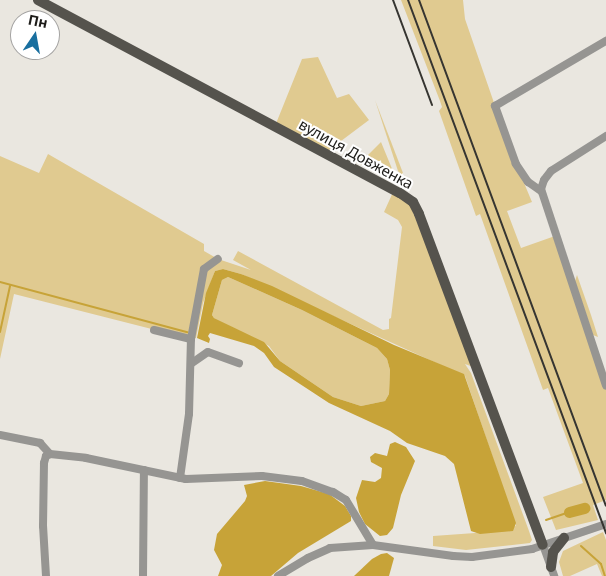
<!DOCTYPE html>
<meta charset="utf-8">
<style>
body{margin:0}
#map{position:relative;width:606px;height:576px;overflow:hidden;background:#eae7e0;font-family:"Noto Sans",sans-serif}
div>[style]{position:absolute}
.green>*{inset:0;background:#e0ca90}
.water>*{inset:0;background:#c7a338}
.stream>*{height:2px;margin:-1px;padding:0 1px;transform-origin:1px;border-radius:1px;background:#c7a338}
.river>*{height:11px;margin:-5.5px;padding:0 5.5px;transform-origin:5.5px;border-radius:5.5px;background:#c7a338}
.minor>*{height:8px;margin:-4px;padding:0 4px;transform-origin:4px;border-radius:4px;background:#969592}
.major>*{height:10px;margin:-5px;padding:0 5px;transform-origin:5px;border-radius:5px;background:#55534d}
.rail>*{height:2px;margin:-1px;padding:0 1px;transform-origin:1px;border-radius:1px;background:#363531}
span{translate:-50% -50%;white-space:nowrap;text-align:center;line-height:1.15;-webkit-text-stroke:4px #fff;paint-order:stroke}
.street-label{font-size:15px;color:#1d1c19}
.north{position:absolute;left:10px;top:10px;width:50px;height:50px;box-sizing:border-box;background:#fff;border:1px solid #a5a4a3;border-radius:50%;rotate:12deg;font-size:14px;font-weight:700;line-height:20px;text-align:center;color:#1d1c19}
.north::after{content:'';display:block;margin:auto;width:18px;height:22px;background:#196f9f;clip-path:polygon(50% 0,100% 100%,50% 72%,0 100%)}
</style>
<div id="map">
<div class="green">
<i style="clip-path:polygon(401px 0,463px 0,465px 19px,511px 152px,532px 202px,507px 211px,521px 248px,555px 236px,606px 387px,606px 500px,593px 505px,598px 520px,556px 530px,543px 497px,583px 483px,548px 388px,543px 390px,480px 214px,476px 216px,439px 111px,442px 107px,440px 101px)"></i>
<i style="clip-path:polygon(318px 57px,337px 98px,349px 94px,369px 120px,325px 153px,275px 126px,302px 59px)"></i>
<i style="clip-path:polygon(375px 100px,403px 173px,402px 176px,398px 171px)"></i>
<i style="clip-path:polygon(381px 142px,395px 176px,393px 181px,356px 162px,361px 157px,365px 158px)"></i>
<i style="clip-path:polygon(48px 154px,204px 244px,204px 251px,218px 259px,251px 270px,233px 260px,238px 251px,383px 330px,389px 329px,389px 319px,391px 318px,402px 227px,398px 220px,384px 212px,394px 190px,407px 197px,476px 368px,465px 364px,471px 373px,529px 531px,532px 540px,530px 543px,466px 550px,433px 546px,433px 536px,475px 533px,516px 526px,465px 376px,241px 274px,223px 269px,215px 271px,203px 303px,196px 338px,191px 339px,14px 294px,0 359px,0 156px,39px 173px)"></i>
<i style="clip-path:polygon(577px 275px,591px 315px,598px 337px,593px 335px,575px 281px)"></i>
<i style="clip-path:polygon(228px 277px,302px 310px,377px 348px,387px 359px,390px 370px,389px 394px,385px 401px,361px 406px,333px 397px,280px 361px,269px 346px,214px 318px,212px 315px,222px 280px)"></i>
<i style="clip-path:polygon(603px 532px,606px 540px,606px 576px,602px 576px,597px 564px,570px 576px,563px 576px,559px 562px,563px 551px)"></i>
</div>
<div class="water">
<i style="clip-path:polygon(evenodd,223px 269px,241px 274px,272px 286px,394px 345px,464px 374px,516px 523px,513px 531px,480px 534px,471px 531px,454px 464px,445px 456px,407px 443px,390px 431px,329px 403px,274px 367px,264px 353px,254px 346px,210px 333px,208px 336px,210px 339px,209px 343px,197px 338px,206px 293px,215px 271px,223px 269px,228px 277px,302px 310px,377px 348px,387px 359px,390px 370px,389px 394px,385px 401px,361px 406px,333px 397px,280px 361px,264px 342px,214px 318px,212px 315px,222px 280px,228px 277px)"></i>
<i style="clip-path:polygon(395px 442px,406px 447px,415px 461px,401px 495px,393px 528px,387px 535px,380px 536px,365px 524px,359px 512px,356px 498px,362px 480px,375px 482px,381px 478px,382px 468px,371px 462px,370px 457px,375px 453px,387px 456px,390px 444px)"></i>
<i style="clip-path:polygon(265px 481px,301px 486px,329px 494px,345px 506px,351px 516px,351px 521px,298px 553px,271px 576px,218px 576px,222px 565px,214px 550px,217px 534px,245px 501px,247px 496px,244px 485px)"></i>
<i style="clip-path:polygon(387px 553px,394px 558px,389px 576px,354px 576px,372px 559px,381px 554px)"></i>
</div>
<div class="stream">
<i style="left:0;top:282px;width:194px;rotate:15deg"></i>
<i style="left:0;top:332px;width:47px;rotate:-77.7deg"></i>
<i style="left:546px;top:520px;width:24px;rotate:-19deg"></i>
<i style="left:581px;top:546px;width:27px;rotate:42deg"></i>
<i style="left:601px;top:564px;width:13px;rotate:72deg"></i>
</div>
<div class="river">
<i style="left:569px;top:512px;width:16px;rotate:-15deg"></i>
</div>
<div class="minor">
<i style="left:606px;top:136px;width:65px;rotate:147.5deg"></i>
<i style="left:551px;top:171px;width:11px;rotate:128deg"></i>
<i style="left:544px;top:180px;width:9px;rotate:108deg"></i>
<i style="left:541px;top:189px;width:207px;rotate:71.7deg"></i>
<i style="left:541px;top:191px;width:16px;rotate:-145deg"></i>
<i style="left:528px;top:182px;width:22px;rotate:-124deg"></i>
<i style="left:516px;top:164px;width:62px;rotate:-109.9deg"></i>
<i style="left:495px;top:106px;width:129px;rotate:-30.4deg"></i>
<i style="left:154px;top:330px;width:38px;rotate:14deg"></i>
<i style="left:192px;top:363px;width:19px;rotate:-35deg"></i>
<i style="left:208px;top:352px;width:33px;rotate:20deg"></i>
<i style="left:0;top:435px;width:41px;rotate:11.3deg"></i>
<i style="left:40px;top:443px;width:15px;rotate:48deg"></i>
<i style="left:180px;top:478px;width:65px;rotate:-82deg"></i>
<i style="left:189px;top:414px;width:75px;rotate:-88.5deg"></i>
<i style="left:191px;top:339px;width:71px;rotate:-79.5deg"></i>
<i style="left:204px;top:269px;width:17px;rotate:-36deg"></i>
<i style="left:543px;top:545px;width:33px;rotate:70deg"></i>
<i style="left:46px;top:576px;width:50px;rotate:-93.4deg"></i>
<i style="left:43px;top:526px;width:63px;rotate:-89.1deg"></i>
<i style="left:44px;top:463px;width:7px;rotate:-74deg"></i>
<i style="left:46px;top:456px;width:4px;rotate:-27deg"></i>
<i style="left:50px;top:454px;width:36px;rotate:6deg"></i>
<i style="left:86px;top:458px;width:102px;rotate:11.9deg"></i>
<i style="left:186px;top:479px;width:76px;rotate:-2.3deg"></i>
<i style="left:262px;top:476px;width:40px;rotate:7.1deg"></i>
<i style="left:302px;top:481px;width:33px;rotate:20deg"></i>
<i style="left:333px;top:492px;width:15px;rotate:32deg"></i>
<i style="left:346px;top:500px;width:52px;rotate:59deg"></i>
<i style="left:373px;top:545px;width:81px;rotate:7.8deg"></i>
<i style="left:453px;top:556px;width:19px;rotate:3deg"></i>
<i style="left:472px;top:557px;width:61px;rotate:-7.6deg"></i>
<i style="left:532px;top:549px;width:78px;rotate:-18.7deg"></i>
<i style="left:143px;top:576px;width:106px;rotate:-89.5deg"></i>
<i style="left:278px;top:576px;width:35px;rotate:-31deg"></i>
<i style="left:308px;top:558px;width:24px;rotate:-24deg"></i>
<i style="left:330px;top:548px;width:43px;rotate:-4deg"></i>
</div>
<div class="major">
<i style="left:38px;top:0;width:410px;rotate:28.1deg"></i>
<i style="left:400px;top:193px;width:16px;rotate:35deg"></i>
<i style="left:413px;top:202px;width:13px;rotate:63deg"></i>
<i style="left:419px;top:214px;width:353px;rotate:69.5deg"></i>
<i style="left:551px;top:567px;width:15px;rotate:-82deg"></i>
<i style="left:553px;top:552px;width:18px;rotate:-52deg"></i>
</div>
<div class="rail">
<i style="left:393px;top:0;width:112px;rotate:69.6deg"></i>
<i style="left:408px;top:0;width:569px;rotate:69.62deg"></i>
<i style="left:419px;top:0;width:539px;rotate:69.72deg"></i>
</div>
<div class="street-label">
<span style="left:356px;top:154px;rotate:29deg">вулиця Довженка</span>
</div>
<div class="north">Пн</div>
</div>
